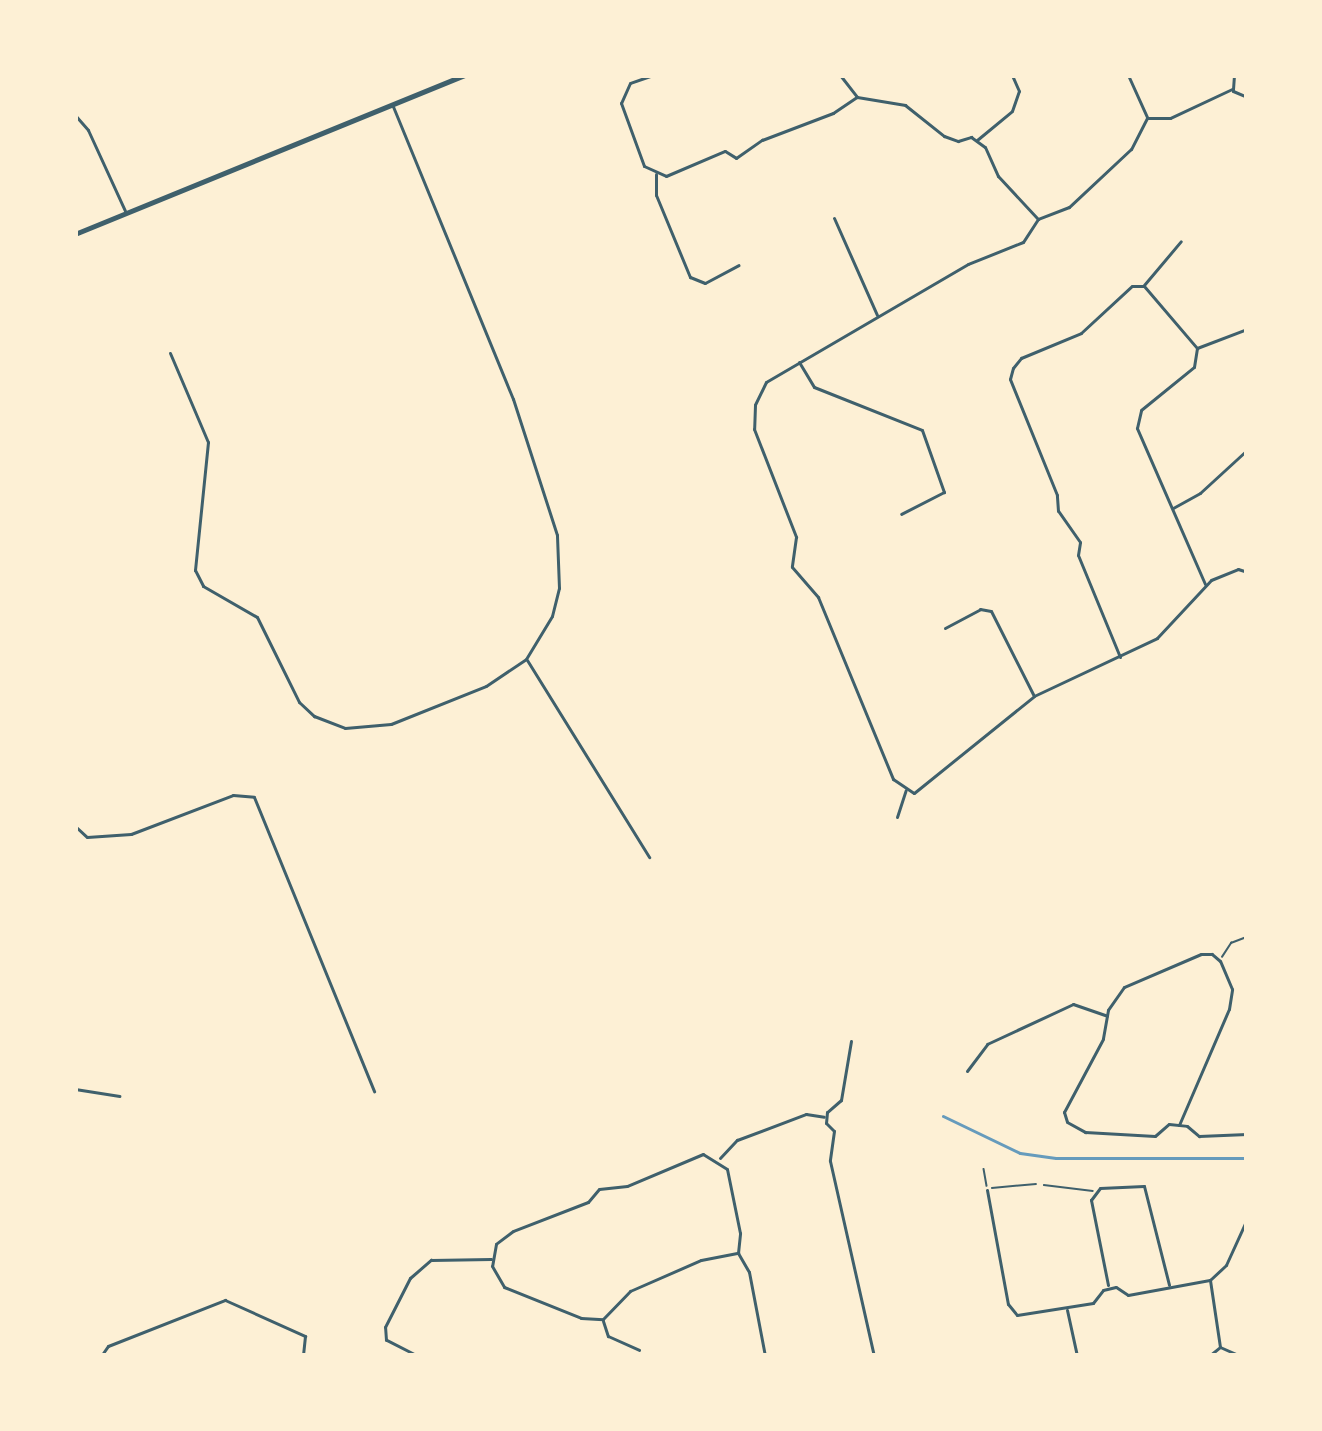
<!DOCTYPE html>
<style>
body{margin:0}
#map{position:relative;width:1322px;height:1431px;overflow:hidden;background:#fdf0d5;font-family:Manrope,sans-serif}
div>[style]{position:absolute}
.stream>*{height:3px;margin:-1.5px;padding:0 1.5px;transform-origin:1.5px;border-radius:1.5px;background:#669bbc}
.service>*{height:1.5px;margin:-0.75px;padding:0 0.75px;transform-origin:0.75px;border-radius:0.75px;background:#3f606c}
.minor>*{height:3px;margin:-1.5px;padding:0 1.5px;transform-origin:1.5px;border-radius:1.5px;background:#3f606c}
.tertiary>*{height:4.5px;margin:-2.25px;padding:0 2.25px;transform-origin:2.25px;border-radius:2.25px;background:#3f606c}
span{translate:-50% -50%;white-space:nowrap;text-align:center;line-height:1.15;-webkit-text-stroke:9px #fdf0d5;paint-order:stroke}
.frame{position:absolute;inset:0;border:78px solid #fdf0d5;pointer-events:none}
</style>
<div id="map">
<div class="stream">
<i style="left:943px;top:1116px;width:85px;rotate:25.7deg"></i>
<i style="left:1020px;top:1153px;width:36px;rotate:8deg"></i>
<i style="left:1056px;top:1158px;width:191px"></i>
</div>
<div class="service">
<i style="left:1222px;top:957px;width:17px;rotate:-57deg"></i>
<i style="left:1231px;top:943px;width:17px;rotate:-21deg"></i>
<i style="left:984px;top:1169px;width:17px;rotate:80deg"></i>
<i style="left:1044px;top:1185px;width:49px;rotate:7deg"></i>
<i style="left:992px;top:1188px;width:44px;rotate:-5.2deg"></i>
</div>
<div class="minor">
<i style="left:653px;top:75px;width:24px;rotate:161deg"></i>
<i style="left:630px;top:83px;width:22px;rotate:114deg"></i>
<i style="left:621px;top:103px;width:67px;rotate:69.9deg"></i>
<i style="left:644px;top:166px;width:24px;rotate:24deg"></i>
<i style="left:666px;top:176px;width:64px;rotate:-23deg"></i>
<i style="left:725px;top:151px;width:13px;rotate:32deg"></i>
<i style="left:736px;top:158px;width:32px;rotate:-35deg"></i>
<i style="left:762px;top:140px;width:76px;rotate:-20.8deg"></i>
<i style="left:833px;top:113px;width:29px;rotate:-34deg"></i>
<i style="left:840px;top:75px;width:28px;rotate:52deg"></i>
<i style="left:857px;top:97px;width:49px;rotate:9.5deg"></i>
<i style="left:905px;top:105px;width:50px;rotate:38.5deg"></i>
<i style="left:944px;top:136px;width:15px;rotate:20deg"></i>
<i style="left:958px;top:141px;width:14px;rotate:-17deg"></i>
<i style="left:971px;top:137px;width:17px;rotate:36deg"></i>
<i style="left:985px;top:147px;width:32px;rotate:66deg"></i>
<i style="left:998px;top:176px;width:59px;rotate:47.1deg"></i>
<i style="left:1128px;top:75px;width:46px;rotate:65.7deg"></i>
<i style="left:1234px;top:75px;width:16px;rotate:94deg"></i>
<i style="left:1233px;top:91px;width:15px;rotate:23deg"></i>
<i style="left:1232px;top:89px;width:68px;rotate:154.9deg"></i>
<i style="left:1170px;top:118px;width:23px;rotate:180deg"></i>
<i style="left:1147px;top:118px;width:35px;rotate:117deg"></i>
<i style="left:1131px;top:149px;width:85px;rotate:136.9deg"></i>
<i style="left:1069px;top:207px;width:33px;rotate:159deg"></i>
<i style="left:1038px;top:219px;width:27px;rotate:123deg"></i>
<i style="left:1023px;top:242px;width:59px;rotate:158.2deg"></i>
<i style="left:968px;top:264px;width:234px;rotate:149.7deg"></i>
<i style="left:766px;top:382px;width:25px;rotate:116deg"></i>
<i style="left:755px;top:405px;width:24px;rotate:92deg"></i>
<i style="left:754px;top:429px;width:116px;rotate:68.7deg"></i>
<i style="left:796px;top:537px;width:30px;rotate:98deg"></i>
<i style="left:792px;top:567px;width:40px;rotate:49deg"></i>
<i style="left:818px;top:597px;width:197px;rotate:67.6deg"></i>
<i style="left:893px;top:779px;width:25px;rotate:34deg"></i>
<i style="left:914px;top:793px;width:154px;rotate:-38.9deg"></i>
<i style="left:1034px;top:696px;width:136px;rotate:-25.2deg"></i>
<i style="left:1157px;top:638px;width:79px;rotate:-47deg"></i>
<i style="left:1211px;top:580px;width:29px;rotate:-22deg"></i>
<i style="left:1238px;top:569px;width:9px;rotate:18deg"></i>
<i style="left:75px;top:115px;width:20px;rotate:49deg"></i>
<i style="left:88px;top:130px;width:89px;rotate:65.4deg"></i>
<i style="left:977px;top:140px;width:45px;rotate:-39.6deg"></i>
<i style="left:1012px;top:111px;width:21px;rotate:-71deg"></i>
<i style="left:1019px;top:91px;width:17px;rotate:-114deg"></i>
<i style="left:656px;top:174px;width:21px;rotate:90deg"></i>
<i style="left:656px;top:195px;width:89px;rotate:67.5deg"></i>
<i style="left:690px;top:277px;width:16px;rotate:22deg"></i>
<i style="left:705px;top:283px;width:38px;rotate:-28deg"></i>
<i style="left:834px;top:218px;width:106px;rotate:66.1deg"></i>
<i style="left:1144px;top:285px;width:57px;rotate:-49.9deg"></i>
<i style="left:170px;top:353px;width:97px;rotate:66.9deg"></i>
<i style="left:208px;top:442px;width:129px;rotate:95.8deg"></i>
<i style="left:195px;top:570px;width:18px;rotate:63deg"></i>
<i style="left:203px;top:586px;width:62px;rotate:29.9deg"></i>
<i style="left:257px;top:617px;width:95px;rotate:63.7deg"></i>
<i style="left:299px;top:702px;width:21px;rotate:43deg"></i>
<i style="left:314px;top:716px;width:33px;rotate:21deg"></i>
<i style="left:345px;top:728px;width:46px;rotate:-5deg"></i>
<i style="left:391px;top:724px;width:102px;rotate:-21.8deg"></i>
<i style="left:486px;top:686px;width:48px;rotate:-34deg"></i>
<i style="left:526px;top:659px;width:50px;rotate:-58.8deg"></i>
<i style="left:552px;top:616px;width:29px;rotate:-76deg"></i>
<i style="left:559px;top:588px;width:53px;rotate:-92.2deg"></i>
<i style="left:557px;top:535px;width:143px;rotate:-107.9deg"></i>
<i style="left:513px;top:399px;width:317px;rotate:-112.3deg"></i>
<i style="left:799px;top:362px;width:29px;rotate:59deg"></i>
<i style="left:814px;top:387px;width:116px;rotate:21.7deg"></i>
<i style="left:922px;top:430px;width:66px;rotate:70.5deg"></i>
<i style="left:944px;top:492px;width:48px;rotate:152.9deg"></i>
<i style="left:1173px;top:508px;width:31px;rotate:-29deg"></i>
<i style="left:1200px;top:493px;width:64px;rotate:-42.5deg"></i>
<i style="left:1205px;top:584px;width:170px;rotate:-113.6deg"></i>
<i style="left:1137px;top:428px;width:18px;rotate:-77deg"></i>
<i style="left:1141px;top:410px;width:68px;rotate:-39.1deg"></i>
<i style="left:1194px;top:367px;width:19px;rotate:-81deg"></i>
<i style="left:1197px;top:348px;width:53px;rotate:-20.8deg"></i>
<i style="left:945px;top:628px;width:40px;rotate:-28deg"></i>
<i style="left:980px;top:609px;width:11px;rotate:10deg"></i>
<i style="left:991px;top:611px;width:95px;rotate:63.2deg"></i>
<i style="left:1120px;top:657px;width:110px;rotate:-112.4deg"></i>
<i style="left:1078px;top:555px;width:13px;rotate:-81deg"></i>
<i style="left:1080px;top:542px;width:38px;rotate:-125deg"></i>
<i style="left:1058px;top:511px;width:16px;rotate:-94deg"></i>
<i style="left:1057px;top:495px;width:125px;rotate:-112.1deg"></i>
<i style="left:1010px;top:379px;width:11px;rotate:-75deg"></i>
<i style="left:1013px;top:368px;width:13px;rotate:-51deg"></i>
<i style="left:1021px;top:358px;width:65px;rotate:-22.6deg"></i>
<i style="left:1081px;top:333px;width:69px;rotate:-42.7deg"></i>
<i style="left:1132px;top:286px;width:12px"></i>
<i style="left:1144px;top:286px;width:82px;rotate:49.5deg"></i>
<i style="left:527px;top:660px;width:232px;rotate:58.2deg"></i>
<i style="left:897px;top:817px;width:28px;rotate:-72deg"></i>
<i style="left:75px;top:826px;width:16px;rotate:43deg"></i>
<i style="left:87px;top:837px;width:44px;rotate:-3.9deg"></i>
<i style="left:131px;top:834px;width:109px;rotate:-20.9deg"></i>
<i style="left:233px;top:795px;width:21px;rotate:5deg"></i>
<i style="left:254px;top:797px;width:318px;rotate:67.8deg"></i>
<i style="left:851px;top:1041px;width:60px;rotate:99.6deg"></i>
<i style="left:841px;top:1100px;width:18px;rotate:139deg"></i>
<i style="left:827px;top:1112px;width:11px;rotate:95deg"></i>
<i style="left:826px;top:1123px;width:11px;rotate:45deg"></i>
<i style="left:834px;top:1131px;width:30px;rotate:98deg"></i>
<i style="left:830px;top:1161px;width:200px;rotate:77.3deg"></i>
<i style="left:967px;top:1071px;width:34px;rotate:-53deg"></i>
<i style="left:987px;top:1044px;width:95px;rotate:-24.9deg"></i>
<i style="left:1073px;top:1004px;width:36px;rotate:19deg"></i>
<i style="left:75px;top:1089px;width:45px;rotate:9deg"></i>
<i style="left:1179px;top:1125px;width:126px;rotate:-66.7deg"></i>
<i style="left:1229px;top:1009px;width:20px;rotate:-81deg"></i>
<i style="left:1232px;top:989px;width:30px;rotate:-113deg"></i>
<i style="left:1220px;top:961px;width:11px;rotate:-139deg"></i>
<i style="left:1212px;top:954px;width:11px;rotate:180deg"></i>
<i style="left:1201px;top:954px;width:84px;rotate:156.8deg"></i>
<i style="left:1124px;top:987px;width:28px;rotate:125deg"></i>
<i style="left:1108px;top:1010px;width:29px;rotate:100deg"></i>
<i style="left:1103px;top:1039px;width:83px;rotate:118.1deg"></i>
<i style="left:1064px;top:1112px;width:10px;rotate:73deg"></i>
<i style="left:1067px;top:1122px;width:21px;rotate:29deg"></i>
<i style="left:1085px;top:1132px;width:70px;rotate:3.3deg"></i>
<i style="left:1155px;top:1136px;width:18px;rotate:-41deg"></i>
<i style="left:1169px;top:1124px;width:18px;rotate:6deg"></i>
<i style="left:1187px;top:1126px;width:16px;rotate:40deg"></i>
<i style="left:1199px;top:1136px;width:48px;rotate:-2.4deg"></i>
<i style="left:720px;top:1158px;width:25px;rotate:-47deg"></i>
<i style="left:737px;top:1140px;width:74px;rotate:-20.6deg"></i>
<i style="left:806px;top:1114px;width:18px;rotate:9deg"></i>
<i style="left:987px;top:1190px;width:116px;rotate:79.6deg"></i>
<i style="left:1008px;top:1304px;width:14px;rotate:51deg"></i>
<i style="left:1017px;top:1315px;width:77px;rotate:-9deg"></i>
<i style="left:1093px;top:1303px;width:16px;rotate:-52deg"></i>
<i style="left:1103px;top:1290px;width:13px;rotate:-13deg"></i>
<i style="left:1116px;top:1287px;width:14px;rotate:34deg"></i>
<i style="left:1128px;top:1295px;width:83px;rotate:-10.4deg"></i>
<i style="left:738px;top:1253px;width:20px;rotate:-84deg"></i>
<i style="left:740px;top:1233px;width:65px;rotate:-101.5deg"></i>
<i style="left:727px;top:1169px;width:28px;rotate:-148deg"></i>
<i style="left:703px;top:1154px;width:82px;rotate:157.2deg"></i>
<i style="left:627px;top:1186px;width:28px;rotate:174deg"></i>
<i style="left:599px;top:1189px;width:17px;rotate:130deg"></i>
<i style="left:588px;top:1202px;width:80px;rotate:158.9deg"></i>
<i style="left:513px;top:1231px;width:21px;rotate:143deg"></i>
<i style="left:496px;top:1244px;width:22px;rotate:100deg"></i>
<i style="left:492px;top:1266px;width:24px;rotate:60deg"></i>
<i style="left:504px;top:1287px;width:83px;rotate:21.9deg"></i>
<i style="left:581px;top:1318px;width:22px;rotate:3deg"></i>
<i style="left:603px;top:1319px;width:39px;rotate:-46deg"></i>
<i style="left:630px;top:1291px;width:77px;rotate:-23.6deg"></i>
<i style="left:701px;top:1260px;width:38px;rotate:-11deg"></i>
<i style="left:738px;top:1253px;width:22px;rotate:60deg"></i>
<i style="left:749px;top:1272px;width:86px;rotate:79.2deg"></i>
<i style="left:1108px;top:1285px;width:87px;rotate:-101.3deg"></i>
<i style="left:1091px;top:1200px;width:15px;rotate:-53deg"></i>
<i style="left:1100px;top:1188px;width:44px;rotate:-2.6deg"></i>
<i style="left:1144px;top:1186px;width:102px;rotate:75.8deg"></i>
<i style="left:1067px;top:1310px;width:47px;rotate:77.7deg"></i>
<i style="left:603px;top:1321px;width:16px;rotate:72deg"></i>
<i style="left:608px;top:1336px;width:34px;rotate:24deg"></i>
<i style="left:1220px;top:1347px;width:68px;rotate:-98.5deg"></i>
<i style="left:1210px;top:1280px;width:22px;rotate:-43deg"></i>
<i style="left:1226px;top:1265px;width:51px;rotate:-65.5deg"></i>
<i style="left:101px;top:1356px;width:12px;rotate:-55deg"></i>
<i style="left:108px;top:1346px;width:126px;rotate:-21.5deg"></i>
<i style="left:225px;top:1300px;width:88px;rotate:24.2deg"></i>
<i style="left:305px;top:1336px;width:20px;rotate:96deg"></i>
<i style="left:418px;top:1356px;width:36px;rotate:-153deg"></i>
<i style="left:386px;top:1340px;width:13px;rotate:-94deg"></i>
<i style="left:385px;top:1327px;width:55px;rotate:-63deg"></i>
<i style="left:410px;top:1278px;width:28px;rotate:-41deg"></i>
<i style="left:431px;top:1260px;width:60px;rotate:-1deg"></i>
<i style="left:1209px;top:1356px;width:14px;rotate:-39deg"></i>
<i style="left:1220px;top:1347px;width:22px;rotate:24deg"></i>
</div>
<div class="tertiary">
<i style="left:75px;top:234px;width:420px;rotate:-22.2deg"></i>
</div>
<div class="frame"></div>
</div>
